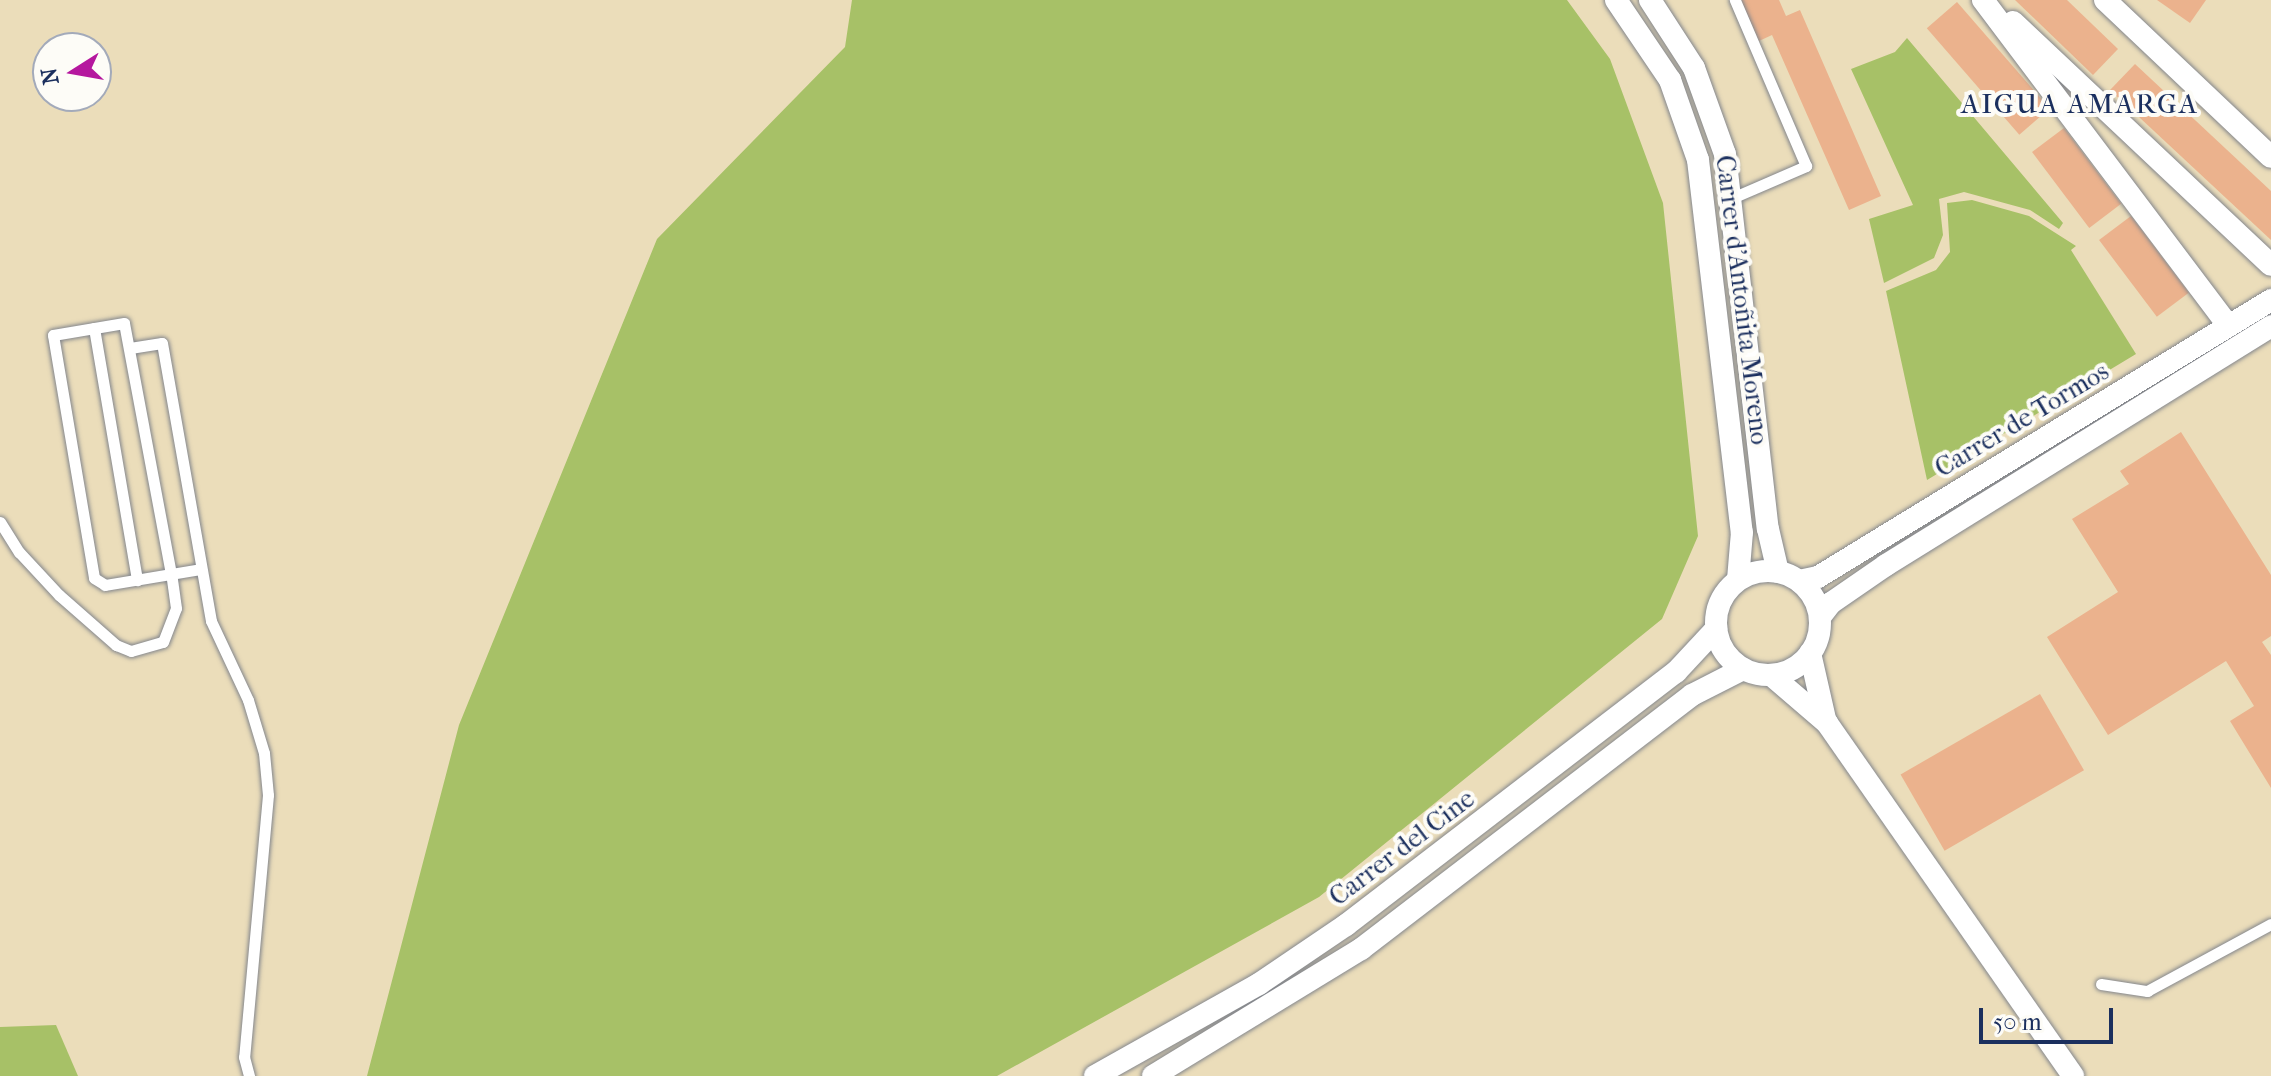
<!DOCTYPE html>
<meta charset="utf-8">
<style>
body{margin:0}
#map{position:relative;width:2271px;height:1076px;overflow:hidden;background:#ebddba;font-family:"IM FELL French Canon",serif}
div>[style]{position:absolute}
.green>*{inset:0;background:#a7c167}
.building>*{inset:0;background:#ebb28d;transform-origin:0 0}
.roads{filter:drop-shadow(0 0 2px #83868c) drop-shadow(0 0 2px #83868c)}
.service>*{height:11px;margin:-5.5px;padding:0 5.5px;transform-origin:5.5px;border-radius:5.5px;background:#fff}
.minor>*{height:22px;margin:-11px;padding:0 11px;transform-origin:11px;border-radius:11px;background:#fff}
.minor>.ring{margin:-11px;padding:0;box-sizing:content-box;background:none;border:22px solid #fff;border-radius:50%}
span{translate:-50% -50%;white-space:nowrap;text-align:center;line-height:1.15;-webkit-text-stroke:8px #fdfcf7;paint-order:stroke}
.street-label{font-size:26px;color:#1b2f5e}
.neighbourhood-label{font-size:28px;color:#1b2f5e;letter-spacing:2px}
.north{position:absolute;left:32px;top:32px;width:80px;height:80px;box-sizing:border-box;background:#fdfcf7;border:2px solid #a3aaba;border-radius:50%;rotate:259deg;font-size:22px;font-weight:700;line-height:32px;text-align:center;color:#1b2f5e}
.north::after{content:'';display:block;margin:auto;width:28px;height:36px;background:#b5179e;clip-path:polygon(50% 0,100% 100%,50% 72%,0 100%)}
.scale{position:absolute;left:1979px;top:1008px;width:134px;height:36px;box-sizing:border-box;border:4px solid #1b2f5e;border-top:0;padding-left:10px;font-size:24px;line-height:28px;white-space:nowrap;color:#1b2f5e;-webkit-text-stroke:6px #fdfcf7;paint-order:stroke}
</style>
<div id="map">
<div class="green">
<i style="clip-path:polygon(852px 0,1567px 0,1610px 59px,1663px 203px,1698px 536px,1662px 619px,1319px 897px,997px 1076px,367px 1076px,459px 725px,657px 239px,845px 47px)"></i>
<i style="clip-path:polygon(1907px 38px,2063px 223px,2059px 229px,2030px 210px,1964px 192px,1939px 199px,1943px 235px,1934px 258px,1884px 283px,1869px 219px,1913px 205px,1851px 69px,1895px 52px)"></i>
<i style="clip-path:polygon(1972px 200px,2029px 216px,2076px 246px,2071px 250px,2136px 354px,1927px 480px,1886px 291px,1936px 270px,1950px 252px,1947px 203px)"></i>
<i style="clip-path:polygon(56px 1025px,78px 1076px,0 1076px,0 1027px)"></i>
</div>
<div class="building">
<i style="clip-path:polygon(1741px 0,1779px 0,1786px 16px,1800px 10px,1881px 196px,1849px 210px,1772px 35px,1759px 41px)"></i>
<i style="clip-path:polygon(2015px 0,2067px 0,2118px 49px,2093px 75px)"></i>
<i style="clip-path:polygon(2157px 0,2206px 0,2190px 23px)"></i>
<i style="left:1957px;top:2px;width:141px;height:40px;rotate:49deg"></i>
<i style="clip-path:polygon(2135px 64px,2271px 191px,2271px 240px,2110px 90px)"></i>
<i style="left:2064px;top:128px;width:95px;height:40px;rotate:53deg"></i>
<i style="left:2131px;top:216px;width:96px;height:40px;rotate:53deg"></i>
<i style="clip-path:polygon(2181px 432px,2271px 575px,2271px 636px,2262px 642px,2271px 655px,2271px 788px,2230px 721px,2254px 706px,2226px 661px,2108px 735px,2047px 637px,2118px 592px,2072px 519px,2129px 484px,2120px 471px)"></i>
<i style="left:2040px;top:694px;width:88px;height:161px;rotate:60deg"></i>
</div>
<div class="roads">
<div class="service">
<i style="left:1732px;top:198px;width:81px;rotate:-23.4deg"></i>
<i style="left:1806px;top:166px;width:181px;rotate:-113.2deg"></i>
<i style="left:94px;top:328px;width:256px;rotate:80.3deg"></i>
<i style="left:130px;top:348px;width:32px;rotate:-9deg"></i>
<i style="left:162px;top:343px;width:282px;rotate:80deg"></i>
<i style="left:211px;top:621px;width:87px;rotate:64.9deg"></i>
<i style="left:248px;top:700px;width:55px;rotate:73.2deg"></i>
<i style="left:264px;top:753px;width:42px;rotate:84.6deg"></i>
<i style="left:268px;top:795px;width:263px;rotate:95.2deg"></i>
<i style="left:244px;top:1057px;width:20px;rotate:75deg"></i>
<i style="left:0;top:522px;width:36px;rotate:58deg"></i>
<i style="left:19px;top:552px;width:59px;rotate:47.1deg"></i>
<i style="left:59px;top:595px;width:76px;rotate:41.3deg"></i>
<i style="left:116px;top:645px;width:16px;rotate:22deg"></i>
<i style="left:131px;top:651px;width:33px;rotate:-16deg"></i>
<i style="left:163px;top:642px;width:36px;rotate:-69deg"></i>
<i style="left:176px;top:608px;width:34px;rotate:-98deg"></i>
<i style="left:171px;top:574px;width:255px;rotate:-100.6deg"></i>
<i style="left:124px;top:323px;width:72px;rotate:170.4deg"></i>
<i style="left:53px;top:335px;width:246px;rotate:80.4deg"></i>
<i style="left:94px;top:578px;width:13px;rotate:32deg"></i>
<i style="left:105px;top:585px;width:97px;rotate:-9.5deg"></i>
<i style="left:2101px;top:984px;width:47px;rotate:8.7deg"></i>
<i style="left:2147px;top:991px;width:141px;rotate:-28.4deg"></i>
</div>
<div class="minor">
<i style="left:1616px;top:0;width:97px;rotate:56deg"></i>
<i style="left:1670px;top:80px;width:85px;rotate:70.7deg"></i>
<i style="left:1698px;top:160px;width:375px;rotate:83.3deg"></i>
<i style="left:1742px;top:532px;width:48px;rotate:94.8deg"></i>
<i style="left:1650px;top:0;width:81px;rotate:57.1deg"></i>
<i style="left:1694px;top:68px;width:91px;rotate:70.2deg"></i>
<i style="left:1725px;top:154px;width:377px;rotate:83.5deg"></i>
<i style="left:1768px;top:529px;width:44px;rotate:76.9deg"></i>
<i style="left:1983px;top:0;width:408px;rotate:53deg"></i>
<i style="left:2105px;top:0;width:228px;rotate:43.4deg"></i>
<i style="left:2013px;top:22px;width:354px;rotate:43.3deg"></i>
<i class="ring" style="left:1716px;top:571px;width:82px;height:82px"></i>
<i style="left:1799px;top:581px;width:19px;rotate:-12deg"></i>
<i style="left:1818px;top:577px;width:531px;rotate:-31.44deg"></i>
<i style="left:1820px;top:617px;width:18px;rotate:-52deg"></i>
<i style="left:1831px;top:603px;width:67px;rotate:-34.6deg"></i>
<i style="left:1886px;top:565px;width:453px;rotate:-31.8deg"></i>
<i style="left:1810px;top:653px;width:68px;rotate:77.2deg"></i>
<i style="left:1771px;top:675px;width:74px;rotate:40.6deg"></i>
<i style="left:1827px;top:723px;width:430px;rotate:55.1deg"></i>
<i style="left:1095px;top:1076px;width:188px;rotate:-29.3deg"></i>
<i style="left:1259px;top:984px;width:105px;rotate:-34.1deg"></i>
<i style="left:1346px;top:925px;width:416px;rotate:-37.5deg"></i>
<i style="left:1676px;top:672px;width:59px;rotate:-47.1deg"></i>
<i style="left:1153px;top:1076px;width:244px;rotate:-31.4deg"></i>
<i style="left:1361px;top:949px;width:417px;rotate:-37.5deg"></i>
<i style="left:1692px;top:695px;width:57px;rotate:-27deg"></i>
</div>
</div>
<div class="street-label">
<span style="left:1742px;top:300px;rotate:83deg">Carrer d'Antoñita Moreno</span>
<span style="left:2022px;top:420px;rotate:-31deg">Carrer de Tormos</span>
<span style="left:1402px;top:848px;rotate:-37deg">Carrer del Cine</span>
</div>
<div class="neighbourhood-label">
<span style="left:2080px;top:104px">AIGUA AMARGA</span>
</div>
<div class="north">N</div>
<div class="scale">50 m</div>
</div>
